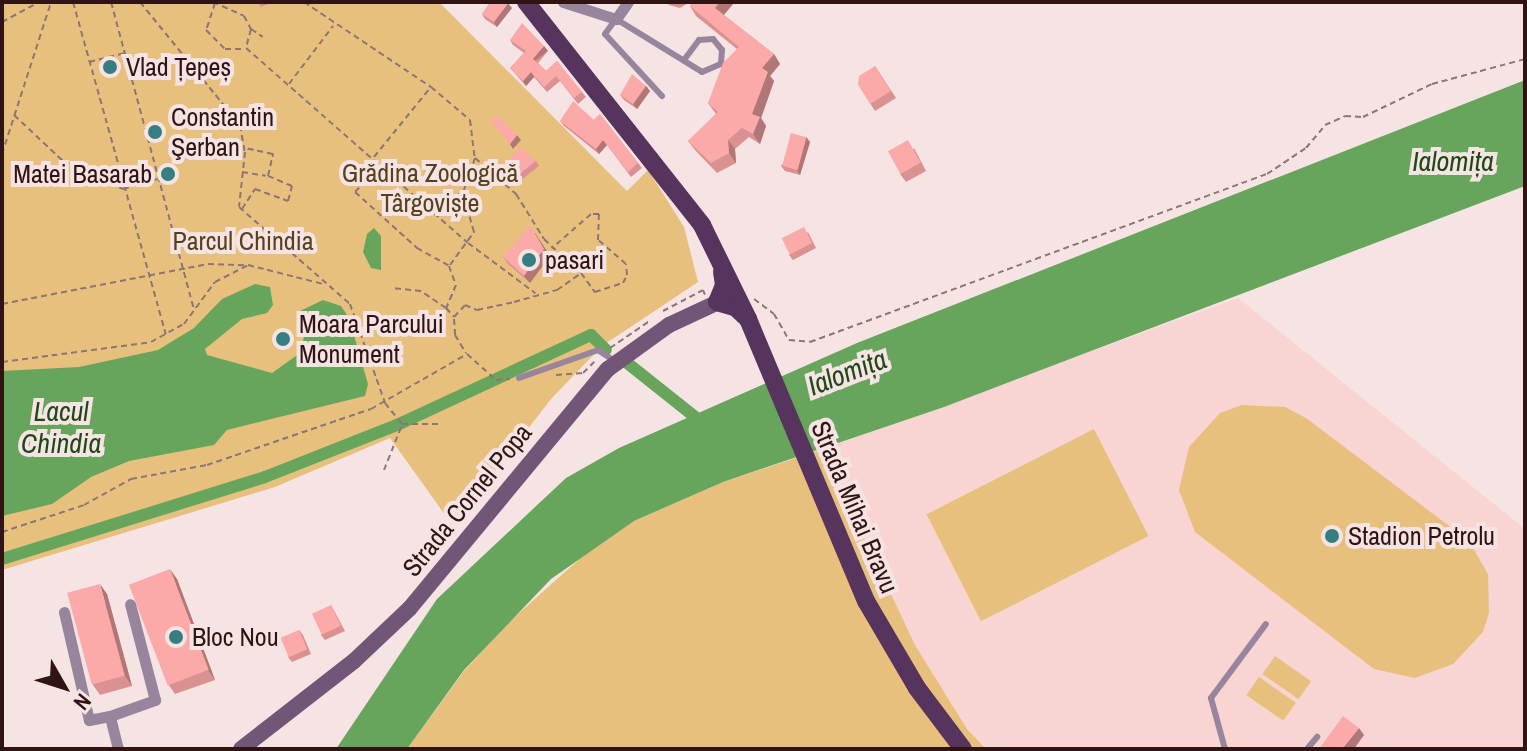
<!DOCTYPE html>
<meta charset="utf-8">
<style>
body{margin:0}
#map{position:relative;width:1527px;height:751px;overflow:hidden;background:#f5e4e3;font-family:"Archivo Narrow",sans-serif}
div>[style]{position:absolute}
.built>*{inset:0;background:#f8d4d2}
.green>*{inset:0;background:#e7c07e;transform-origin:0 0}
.water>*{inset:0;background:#67a55c}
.canal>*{height:12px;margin:-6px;padding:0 6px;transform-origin:6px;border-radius:6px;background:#67a55c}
.path>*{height:2px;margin-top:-1px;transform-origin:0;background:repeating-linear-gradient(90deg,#8c7574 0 6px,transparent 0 10px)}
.lane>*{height:6px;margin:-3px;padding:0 3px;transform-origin:3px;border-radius:3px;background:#98859d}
.street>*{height:11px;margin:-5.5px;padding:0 5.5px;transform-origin:5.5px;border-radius:5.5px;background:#98859d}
.secondary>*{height:16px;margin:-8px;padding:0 8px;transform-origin:8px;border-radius:8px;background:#725678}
.primary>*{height:18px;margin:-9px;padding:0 9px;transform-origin:9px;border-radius:9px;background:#56345d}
.wall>*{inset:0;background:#d99291}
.shaded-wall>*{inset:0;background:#b07776;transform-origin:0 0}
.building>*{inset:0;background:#fcaaa9;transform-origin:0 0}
.dots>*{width:22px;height:22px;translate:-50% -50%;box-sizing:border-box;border:4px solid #f5e4e3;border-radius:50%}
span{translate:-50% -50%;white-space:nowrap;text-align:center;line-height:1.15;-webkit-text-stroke:8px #f5e4e3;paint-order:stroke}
.poi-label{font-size:26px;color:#301414}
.left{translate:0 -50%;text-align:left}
.right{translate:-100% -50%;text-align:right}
.park-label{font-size:26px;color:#56411c}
.street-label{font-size:26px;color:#301414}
.water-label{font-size:28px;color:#1f4817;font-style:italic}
.frame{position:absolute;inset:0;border:4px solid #301414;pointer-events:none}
.north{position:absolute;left:24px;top:647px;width:80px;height:80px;-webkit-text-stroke:6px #f5e4e3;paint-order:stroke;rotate:129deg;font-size:22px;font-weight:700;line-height:32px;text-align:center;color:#301414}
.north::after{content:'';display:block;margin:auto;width:28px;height:36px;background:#301414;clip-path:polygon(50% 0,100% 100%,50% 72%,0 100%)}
</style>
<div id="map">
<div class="built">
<i style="clip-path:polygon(1238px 298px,1525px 529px,1525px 749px,986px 749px,967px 729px,915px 645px,823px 449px)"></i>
</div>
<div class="green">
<i style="clip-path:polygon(2px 2px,439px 2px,627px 191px,648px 170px,684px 227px,698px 282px,602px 346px,551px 399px,453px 526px,390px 438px,275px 487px,2px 570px)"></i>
<i style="clip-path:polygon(1242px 405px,1285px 407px,1306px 418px,1469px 541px,1488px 574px,1489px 613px,1483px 632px,1453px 664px,1415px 678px,1374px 669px,1195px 532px,1179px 490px,1189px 447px,1220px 413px)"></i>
<i style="left:1094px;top:429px;width:120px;height:188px;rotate:63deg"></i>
<i style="clip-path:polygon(823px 449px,915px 645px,967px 729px,986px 749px,407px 749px,464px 671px,509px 622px,594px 546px,634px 521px,723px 482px)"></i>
<i style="left:1275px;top:656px;width:44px;height:22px;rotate:35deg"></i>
<i style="left:1259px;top:677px;width:45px;height:22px;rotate:35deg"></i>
</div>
<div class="water">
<i style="clip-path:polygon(1525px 80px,1525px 186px,944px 407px,723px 482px,634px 521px,551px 579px,464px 670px,407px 749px,336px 749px,437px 599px,566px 478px,619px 448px,857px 343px)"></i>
<i style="clip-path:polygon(374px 228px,381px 236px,381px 270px,371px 268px,363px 252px,367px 234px)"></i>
<i style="clip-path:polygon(255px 284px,270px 287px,273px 305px,267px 313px,242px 319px,205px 349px,207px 355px,272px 373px,300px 353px,304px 337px,298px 312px,323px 300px,341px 306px,349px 318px,368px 384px,365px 396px,227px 430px,214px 445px,129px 461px,91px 477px,52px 504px,2px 516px,2px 371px,79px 367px,158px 350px,194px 328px,222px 299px)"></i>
</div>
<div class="canal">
<i style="left:626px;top:362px;width:100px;rotate:38.5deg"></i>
<i style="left:2px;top:559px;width:275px;rotate:-17.3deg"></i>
<i style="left:265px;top:477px;width:142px;rotate:-21.5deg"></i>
<i style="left:397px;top:425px;width:214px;rotate:-24.9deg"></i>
<i style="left:591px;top:335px;width:21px;rotate:45deg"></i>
</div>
<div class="path">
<i style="left:73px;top:2px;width:345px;rotate:74.4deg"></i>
<i style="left:111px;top:2px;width:319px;rotate:74.9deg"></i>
<i style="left:140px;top:2px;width:159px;rotate:50.9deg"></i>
<i style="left:240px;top:125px;width:27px;rotate:80deg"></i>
<i style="left:245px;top:152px;width:55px;rotate:96.2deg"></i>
<i style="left:239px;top:207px;width:147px;rotate:41.1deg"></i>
<i style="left:350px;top:304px;width:105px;rotate:70.5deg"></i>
<i style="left:385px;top:403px;width:27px;rotate:51deg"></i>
<i style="left:213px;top:2px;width:34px;rotate:24deg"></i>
<i style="left:244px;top:16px;width:15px;rotate:62deg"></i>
<i style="left:251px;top:29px;width:20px;rotate:105deg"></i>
<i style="left:246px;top:48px;width:295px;rotate:41.3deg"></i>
<i style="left:468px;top:243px;width:84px;rotate:36.7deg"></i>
<i style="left:304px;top:2px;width:153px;rotate:33.8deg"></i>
<i style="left:431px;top:87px;width:51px;rotate:40.2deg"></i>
<i style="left:470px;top:120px;width:38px;rotate:83deg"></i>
<i style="left:475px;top:158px;width:37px;rotate:109deg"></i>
<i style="left:463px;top:193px;width:37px;rotate:158deg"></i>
<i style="left:215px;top:3px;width:28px;rotate:108deg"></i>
<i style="left:206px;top:30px;width:27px;rotate:45deg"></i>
<i style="left:225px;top:49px;width:20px"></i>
<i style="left:2px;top:22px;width:42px;rotate:-28.4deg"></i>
<i style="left:251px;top:29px;width:14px;rotate:34deg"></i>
<i style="left:89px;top:62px;width:36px;rotate:-14deg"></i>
<i style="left:289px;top:84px;width:73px;rotate:-52.8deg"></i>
<i style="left:14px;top:115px;width:69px;rotate:43.2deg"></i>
<i style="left:64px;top:162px;width:30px;rotate:27deg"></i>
<i style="left:91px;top:176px;width:35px;rotate:22deg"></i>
<i style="left:123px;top:189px;width:36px;rotate:-16deg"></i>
<i style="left:2px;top:154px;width:160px;rotate:-72.1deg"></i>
<i style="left:374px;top:157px;width:89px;rotate:-50.9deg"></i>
<i style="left:475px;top:158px;width:55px;rotate:41.3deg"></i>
<i style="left:516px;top:194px;width:53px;rotate:58.1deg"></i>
<i style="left:544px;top:239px;width:50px;rotate:43.4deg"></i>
<i style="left:380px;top:166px;width:36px;rotate:134deg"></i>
<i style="left:355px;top:192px;width:84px;rotate:42.1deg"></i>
<i style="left:417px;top:248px;width:37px;rotate:29deg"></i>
<i style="left:449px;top:266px;width:20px;rotate:70deg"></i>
<i style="left:456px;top:285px;width:25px;rotate:113deg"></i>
<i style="left:446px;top:308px;width:30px;rotate:-146deg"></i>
<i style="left:421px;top:291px;width:27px;rotate:-174deg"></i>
<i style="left:242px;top:172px;width:24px;rotate:9deg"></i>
<i style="left:242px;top:209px;width:24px;rotate:-57deg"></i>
<i style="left:255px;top:189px;width:35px;rotate:20deg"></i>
<i style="left:288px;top:201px;width:16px;rotate:-75deg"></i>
<i style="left:292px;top:186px;width:26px;rotate:-157deg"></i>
<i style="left:268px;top:176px;width:23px;rotate:-77deg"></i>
<i style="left:273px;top:154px;width:29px;rotate:-168deg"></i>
<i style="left:450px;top:265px;width:41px;rotate:-54deg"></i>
<i style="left:474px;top:232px;width:40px;rotate:-106deg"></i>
<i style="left:754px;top:299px;width:25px;rotate:37deg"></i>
<i style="left:774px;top:314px;width:30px;rotate:60deg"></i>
<i style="left:789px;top:340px;width:21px;rotate:5deg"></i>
<i style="left:810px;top:342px;width:487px;rotate:-20.2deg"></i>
<i style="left:1267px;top:174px;width:47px;rotate:-33.7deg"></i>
<i style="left:1306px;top:148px;width:30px;rotate:-50deg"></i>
<i style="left:1325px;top:125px;width:22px;rotate:-24deg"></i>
<i style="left:1345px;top:116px;width:18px;rotate:3deg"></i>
<i style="left:1363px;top:117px;width:76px;rotate:-25.6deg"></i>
<i style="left:1432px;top:84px;width:96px;rotate:-15deg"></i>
<i style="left:2px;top:304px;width:210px;rotate:-11deg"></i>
<i style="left:208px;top:264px;width:37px;rotate:2deg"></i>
<i style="left:446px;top:308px;width:12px;rotate:48deg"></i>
<i style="left:454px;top:317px;width:16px;rotate:-47deg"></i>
<i style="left:465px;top:305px;width:13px;rotate:23deg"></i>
<i style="left:477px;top:310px;width:38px;rotate:-12deg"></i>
<i style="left:514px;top:302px;width:45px;rotate:-15.6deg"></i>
<i style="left:557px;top:290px;width:29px;rotate:-35deg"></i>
<i style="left:581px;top:273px;width:24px;rotate:54deg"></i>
<i style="left:595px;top:292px;width:29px;rotate:-18deg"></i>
<i style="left:623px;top:283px;width:9px;rotate:-63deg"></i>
<i style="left:627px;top:275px;width:11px;rotate:-95deg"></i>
<i style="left:626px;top:264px;width:37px;rotate:-139deg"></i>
<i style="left:598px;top:240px;width:26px;rotate:-88deg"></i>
<i style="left:599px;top:214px;width:8px;rotate:180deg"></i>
<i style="left:591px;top:214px;width:52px;rotate:138.9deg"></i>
<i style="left:663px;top:311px;width:45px;rotate:-27.7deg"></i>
<i style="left:703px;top:290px;width:5px;rotate:68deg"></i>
<i style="left:454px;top:319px;width:16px;rotate:86deg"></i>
<i style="left:455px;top:335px;width:21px;rotate:59deg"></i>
<i style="left:610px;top:348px;width:50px;rotate:-34.3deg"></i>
<i style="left:2px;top:362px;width:150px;rotate:-7.6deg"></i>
<i style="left:151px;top:342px;width:38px;rotate:-29deg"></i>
<i style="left:184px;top:324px;width:52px;rotate:-53.6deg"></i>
<i style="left:215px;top:282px;width:37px;rotate:-27deg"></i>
<i style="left:248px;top:265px;width:77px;rotate:14.2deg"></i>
<i style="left:556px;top:375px;width:27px;rotate:-4deg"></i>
<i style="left:583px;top:373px;width:16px;rotate:-45deg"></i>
<i style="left:402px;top:424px;width:38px"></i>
<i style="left:384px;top:470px;width:48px;rotate:-68.2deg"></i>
<i style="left:2px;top:532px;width:86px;rotate:-18.2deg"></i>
<i style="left:84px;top:505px;width:54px;rotate:-29deg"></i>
<i style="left:131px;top:479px;width:77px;rotate:-10.4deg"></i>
<i style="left:207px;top:465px;width:173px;rotate:-18.9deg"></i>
<i style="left:371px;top:409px;width:111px;rotate:-29.8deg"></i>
<i style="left:467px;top:354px;width:39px;rotate:42deg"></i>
<i style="left:496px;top:380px;width:14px;rotate:-4deg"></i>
</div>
<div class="lane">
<i style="left:662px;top:96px;width:84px;rotate:-132.6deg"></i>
<i style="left:605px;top:34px;width:19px;rotate:-54deg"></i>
<i style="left:616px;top:19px;width:101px;rotate:31.6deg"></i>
<i style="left:702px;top:72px;width:21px;rotate:-23deg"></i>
<i style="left:721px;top:64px;width:14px;rotate:-86deg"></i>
<i style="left:722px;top:50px;width:14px;rotate:-129deg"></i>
<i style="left:713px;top:39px;width:14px;rotate:176deg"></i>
<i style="left:699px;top:40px;width:25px;rotate:127deg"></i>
<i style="left:519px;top:378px;width:84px;rotate:-19.5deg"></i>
<i style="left:598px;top:350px;width:22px;rotate:34deg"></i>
<i style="left:1225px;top:749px;width:53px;rotate:-105.4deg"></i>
<i style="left:1211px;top:698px;width:92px;rotate:-53.4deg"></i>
<i style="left:1307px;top:749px;width:16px;rotate:-50deg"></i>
</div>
<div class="street">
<i style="left:563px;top:2px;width:56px;rotate:17.8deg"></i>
<i style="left:616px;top:19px;width:21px;rotate:-55deg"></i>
<i style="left:64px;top:612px;width:111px;rotate:77deg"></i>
<i style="left:89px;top:720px;width:21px;rotate:-11deg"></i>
<i style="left:118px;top:749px;width:34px;rotate:-104deg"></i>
<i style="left:110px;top:716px;width:48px;rotate:-19.6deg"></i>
<i style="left:155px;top:700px;width:99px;rotate:-104.6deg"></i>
</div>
<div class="secondary">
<i style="left:241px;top:749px;width:143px;rotate:-37.9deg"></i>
<i style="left:354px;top:661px;width:77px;rotate:-43.4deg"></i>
<i style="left:410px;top:608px;width:310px;rotate:-50.4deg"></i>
<i style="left:608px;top:369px;width:75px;rotate:-35.8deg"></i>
<i style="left:669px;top:325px;width:64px;rotate:-25deg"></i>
</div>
<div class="primary">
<i style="left:526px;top:2px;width:284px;rotate:51.7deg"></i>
<i style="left:702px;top:225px;width:105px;rotate:63.9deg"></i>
<i style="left:748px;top:319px;width:306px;rotate:67.3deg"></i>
<i style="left:866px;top:601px;width:101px;rotate:59.6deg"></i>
<i style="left:917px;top:688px;width:76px;rotate:53deg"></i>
<i style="left:722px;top:272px;width:13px;rotate:81deg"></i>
<i style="left:724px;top:285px;width:18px;rotate:112deg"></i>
<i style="left:717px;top:302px;width:19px;rotate:16deg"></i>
<i style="left:735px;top:307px;width:16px;rotate:43deg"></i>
</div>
<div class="wall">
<i style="clip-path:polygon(257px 2px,268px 2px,268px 4px,261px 7px)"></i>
<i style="clip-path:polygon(667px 2px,690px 2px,680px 8px,669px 5px)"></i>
<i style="clip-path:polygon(693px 2px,734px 2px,724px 15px,774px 54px,780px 64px,770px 76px,774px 81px,761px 118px,766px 126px,760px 144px,749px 137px,735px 149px,736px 163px,717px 173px,695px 150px,688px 141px,716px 114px,708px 103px,737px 49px,696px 16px,690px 6px)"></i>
<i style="clip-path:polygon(512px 8px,497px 27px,485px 19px,482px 14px)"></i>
<i style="clip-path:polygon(510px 40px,544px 46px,548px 51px,538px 63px,546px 71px,557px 61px,586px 97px,578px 104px,560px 81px,547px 92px,534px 77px,526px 86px,510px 68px,524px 53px,513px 45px)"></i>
<i style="clip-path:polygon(875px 66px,896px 98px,875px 111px,858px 84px)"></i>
<i style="clip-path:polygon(646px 86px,650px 91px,637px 109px,624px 100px,620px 95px)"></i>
<i style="clip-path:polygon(600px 114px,642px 168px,631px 177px,607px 145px,599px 154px,564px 126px,560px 121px,594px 120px)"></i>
<i style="clip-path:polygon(806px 137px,810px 142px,800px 175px,785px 171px,781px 166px)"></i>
<i style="clip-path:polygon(914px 148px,926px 171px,906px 182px,900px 174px)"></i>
<i style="clip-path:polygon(536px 161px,539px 166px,516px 184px,504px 167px)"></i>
<i style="clip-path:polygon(808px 232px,816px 248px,793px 260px,789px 255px)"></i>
<i style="clip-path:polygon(535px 233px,550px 256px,530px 283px,508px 264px,503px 257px)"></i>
<i style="clip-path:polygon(177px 579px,215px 680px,175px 694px,168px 684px)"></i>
<i style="clip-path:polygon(107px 594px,132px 686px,100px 695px,93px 685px)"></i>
<i style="clip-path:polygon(331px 605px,345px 631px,325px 640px,321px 635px)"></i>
<i style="clip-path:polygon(299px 630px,303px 635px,311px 654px,292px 662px,288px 657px)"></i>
</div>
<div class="shaded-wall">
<i style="clip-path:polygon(720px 2px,734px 3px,721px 18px,715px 8px)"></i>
<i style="clip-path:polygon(508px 3px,512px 8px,497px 27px,494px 22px)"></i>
<i style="left:544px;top:46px;width:6px;height:17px;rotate:51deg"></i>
<i style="clip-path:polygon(774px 54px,780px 64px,770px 76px,774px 81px,761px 118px,766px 126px,760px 144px,753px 134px,752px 114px,762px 68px)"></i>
<i style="clip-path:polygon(531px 72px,534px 77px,526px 86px,523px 81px)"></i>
<i style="clip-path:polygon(646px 86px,650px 91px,637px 109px,633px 104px)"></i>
<i style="clip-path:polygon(517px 135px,521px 140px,513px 149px,510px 144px)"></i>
<i style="clip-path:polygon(806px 137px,810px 142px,800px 175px,797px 170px)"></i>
<i style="clip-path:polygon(603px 140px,607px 145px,599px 154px,596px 149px)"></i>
<i style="clip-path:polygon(728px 140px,735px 149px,736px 163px,729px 153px)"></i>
<i style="clip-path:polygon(535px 233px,550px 256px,530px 283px,524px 276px)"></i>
<i style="clip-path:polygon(170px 569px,177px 579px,215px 680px,208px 670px)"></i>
<i style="clip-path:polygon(100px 584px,107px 594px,132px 686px,125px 676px)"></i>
<i style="clip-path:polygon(1359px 728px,1364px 735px,1354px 749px,1342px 749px)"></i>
</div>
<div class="building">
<i style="clip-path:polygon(490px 2px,508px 3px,494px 22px,482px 14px)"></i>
<i style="clip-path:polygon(693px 2px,720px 2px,715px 8px,774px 54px,762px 68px,768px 72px,752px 114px,760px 117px,753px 134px,742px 128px,728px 140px,729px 153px,711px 163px,688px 141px,718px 112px,708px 103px,723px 63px,739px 47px,690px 6px)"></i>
<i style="clip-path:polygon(522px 23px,544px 46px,533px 59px,546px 71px,557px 61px,582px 92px,574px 98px,556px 76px,544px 87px,531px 72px,523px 81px,510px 68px,526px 51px,510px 40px)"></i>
<i style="clip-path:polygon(875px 66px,891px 91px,870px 104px,858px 84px,859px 76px)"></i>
<i style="clip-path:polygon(632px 74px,646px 86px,633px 104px,620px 95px)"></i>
<i style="clip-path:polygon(573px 101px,594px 120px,600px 114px,638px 163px,628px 172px,603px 140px,596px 149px,560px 121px)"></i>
<i style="clip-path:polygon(497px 116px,517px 135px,510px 144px,491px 121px)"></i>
<i style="left:791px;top:133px;width:16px;height:34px;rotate:15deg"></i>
<i style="left:908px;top:140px;width:26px;height:23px;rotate:61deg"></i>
<i style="clip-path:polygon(520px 147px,536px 161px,513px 179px,504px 167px)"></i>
<i style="clip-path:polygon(530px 225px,544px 249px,524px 276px,503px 257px)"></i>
<i style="left:804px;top:227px;width:18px;height:25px;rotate:63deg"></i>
<i style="left:170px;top:569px;width:108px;height:44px;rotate:69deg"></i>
<i style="left:100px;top:584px;width:95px;height:34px;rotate:75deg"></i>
<i style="left:331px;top:605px;width:23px;height:21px;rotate:65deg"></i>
<i style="left:299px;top:630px;width:21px;height:20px;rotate:67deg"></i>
<i style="clip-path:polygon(1343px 716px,1359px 728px,1342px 749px,1319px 749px)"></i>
</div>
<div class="dots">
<i style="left:110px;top:67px;background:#367e82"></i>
<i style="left:155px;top:132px;background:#367e82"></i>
<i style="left:168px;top:174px;background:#367e82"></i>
<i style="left:529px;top:260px;background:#367e82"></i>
<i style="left:283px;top:339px;background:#367e82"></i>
<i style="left:1332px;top:536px;background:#367e82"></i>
<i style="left:176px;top:637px;background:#367e82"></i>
</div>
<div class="poi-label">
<span class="left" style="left:126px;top:67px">Vlad Țepeș</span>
<span class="left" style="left:171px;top:132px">Constantin<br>Şerban</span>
<span class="right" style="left:152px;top:174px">Matei Basarab</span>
<span class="left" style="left:545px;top:260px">pasari</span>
<span class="left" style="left:299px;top:339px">Moara Parcului<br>Monument</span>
<span class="left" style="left:1348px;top:536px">Stadion Petrolu</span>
<span class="left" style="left:192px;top:637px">Bloc Nou</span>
</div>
<div class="park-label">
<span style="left:430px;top:188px">Grădina Zoologică<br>Târgoviște</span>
<span style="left:243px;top:241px">Parcul Chindia</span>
</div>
<div class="street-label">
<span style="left:467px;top:500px;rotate:-51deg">Strada Cornel Popa</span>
<span style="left:855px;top:507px;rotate:67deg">Strada Mihai Bravu</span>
</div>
<div class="water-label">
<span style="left:1453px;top:161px">Ialomița</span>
<span style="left:847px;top:372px;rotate:-21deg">Ialomița</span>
<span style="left:61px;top:427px">Lacul<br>Chindia</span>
</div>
<div class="frame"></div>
<div class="north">N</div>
</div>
